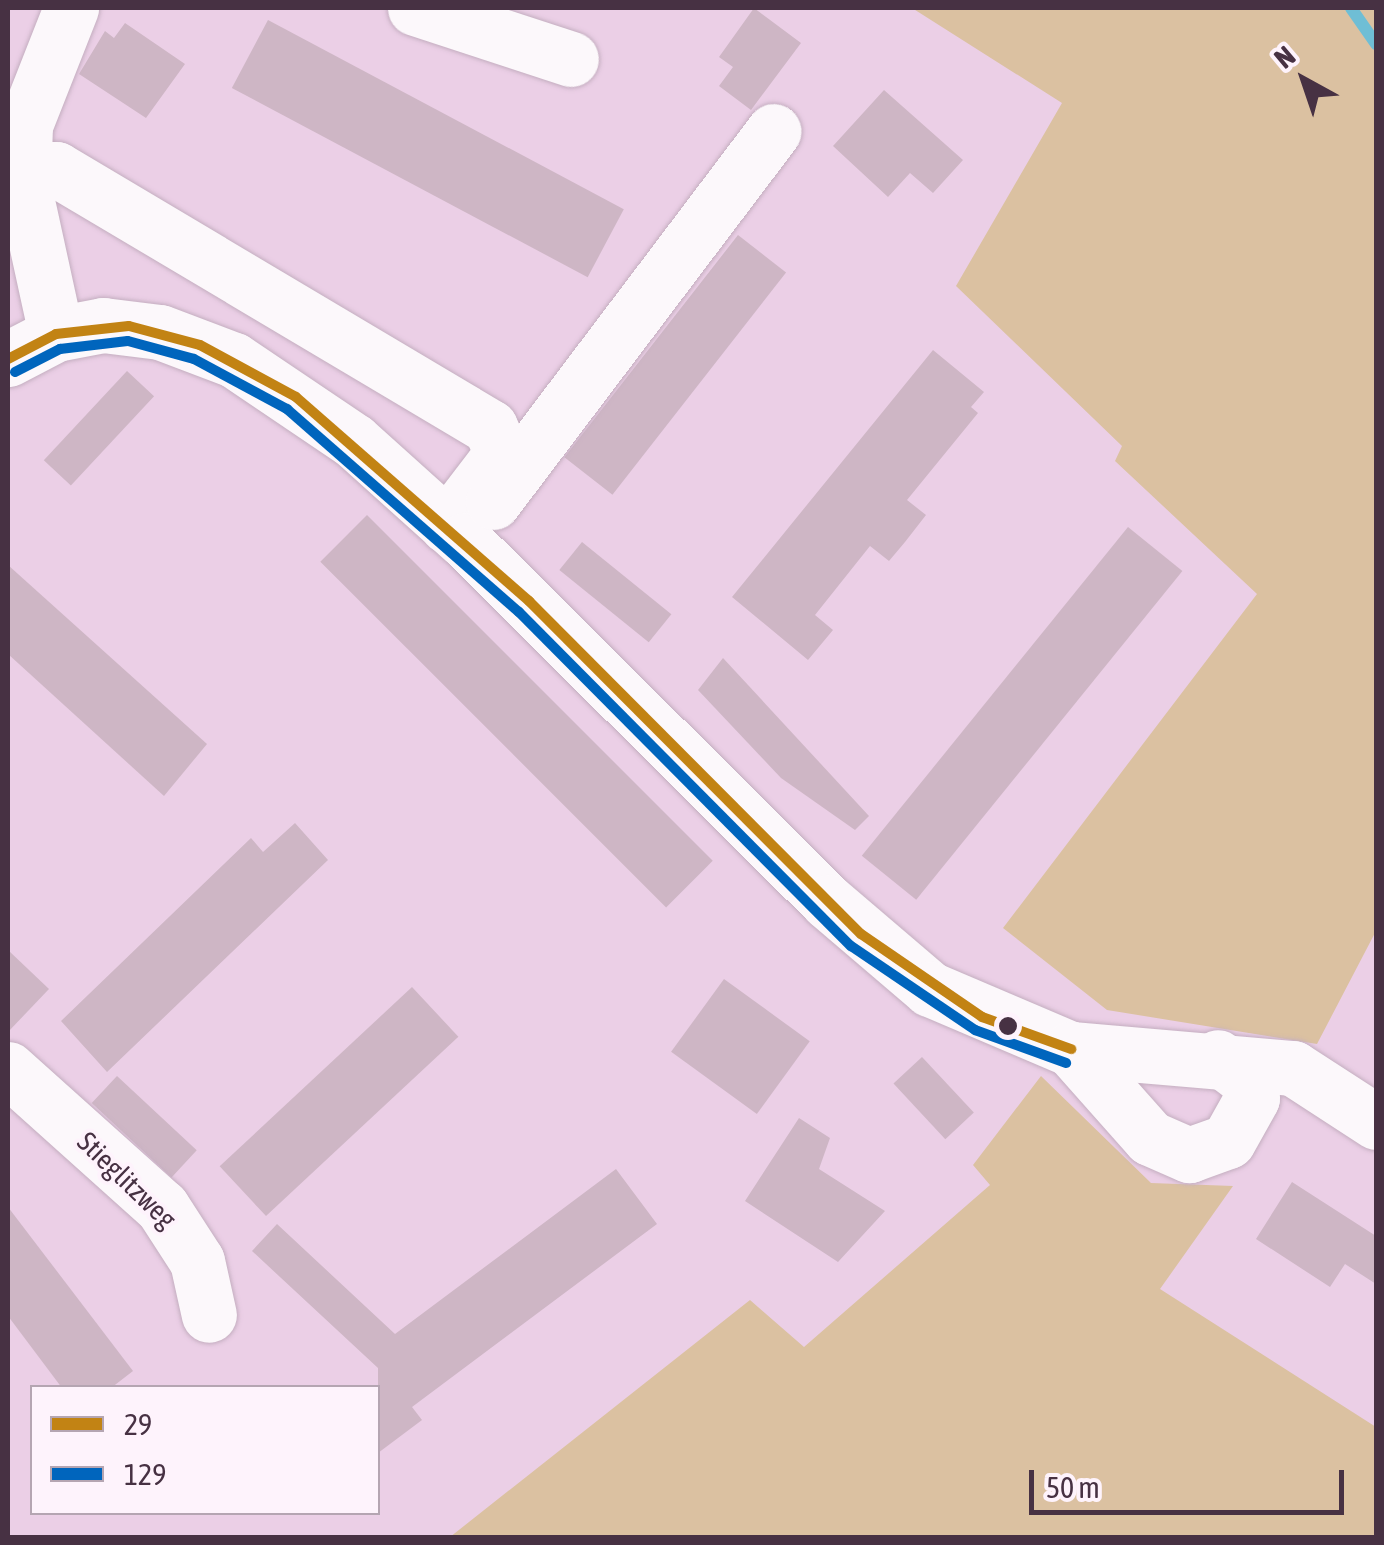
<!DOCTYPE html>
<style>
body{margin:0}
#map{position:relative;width:1384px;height:1545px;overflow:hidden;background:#ebcfe6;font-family:"Asap Condensed",sans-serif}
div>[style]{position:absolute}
.green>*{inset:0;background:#dbc1a1}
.stream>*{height:12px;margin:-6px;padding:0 6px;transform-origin:6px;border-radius:6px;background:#6fbed5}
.building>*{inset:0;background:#ceb6c5;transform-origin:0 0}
.roads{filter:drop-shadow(0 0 2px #c4aec0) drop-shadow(0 0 2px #c4aec0)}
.minor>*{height:55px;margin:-27.5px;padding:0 27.5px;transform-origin:27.5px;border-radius:27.5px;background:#fcf8fb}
.bus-1>*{height:10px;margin:-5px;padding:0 5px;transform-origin:5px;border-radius:5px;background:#c28314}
.bus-2>*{height:10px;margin:-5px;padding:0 5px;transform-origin:5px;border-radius:5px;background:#0065bd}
.dots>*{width:28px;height:28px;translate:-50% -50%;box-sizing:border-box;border:5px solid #fef3fc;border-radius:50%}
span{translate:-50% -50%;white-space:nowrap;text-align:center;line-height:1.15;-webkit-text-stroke:8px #fef3fc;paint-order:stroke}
.street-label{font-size:28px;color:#473143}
.frame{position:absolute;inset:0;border:10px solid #473143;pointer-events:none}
.legend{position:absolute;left:30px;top:1385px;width:350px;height:130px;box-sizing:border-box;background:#fef3fc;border:2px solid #b5a5b2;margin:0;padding:12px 18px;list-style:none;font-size:30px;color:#473143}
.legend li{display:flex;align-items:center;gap:20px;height:50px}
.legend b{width:50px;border:2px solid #b5a5b2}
.north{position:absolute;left:1254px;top:30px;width:100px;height:100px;-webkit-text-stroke:8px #fef3fc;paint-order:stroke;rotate:320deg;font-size:28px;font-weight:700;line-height:40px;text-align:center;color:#473143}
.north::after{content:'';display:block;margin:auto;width:35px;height:45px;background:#473143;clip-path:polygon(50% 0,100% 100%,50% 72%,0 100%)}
.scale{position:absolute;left:1029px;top:1470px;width:315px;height:45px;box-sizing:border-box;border:5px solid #473143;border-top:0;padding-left:12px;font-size:30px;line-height:35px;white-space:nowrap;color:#473143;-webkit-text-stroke:8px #fef3fc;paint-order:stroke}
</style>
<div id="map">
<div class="green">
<i style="clip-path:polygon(912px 8px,1376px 8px,1376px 931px,1317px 1044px,1107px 1010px,1003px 928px,1257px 594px,1115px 461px,1122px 446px,956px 286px,1062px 103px)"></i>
<i style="clip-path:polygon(1041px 1076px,1151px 1183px,1233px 1186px,1160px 1289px,1376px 1427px,1376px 1537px,450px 1537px,750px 1300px,804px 1347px,990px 1185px,973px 1165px)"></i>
</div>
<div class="stream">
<i style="left:1351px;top:8px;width:44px;rotate:55.2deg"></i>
</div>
<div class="building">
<i style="clip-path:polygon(754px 8px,801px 43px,751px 110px,719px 86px,733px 67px,719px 57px)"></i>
<i style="left:268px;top:20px;width:403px;height:77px;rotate:28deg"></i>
<i style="clip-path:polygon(125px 23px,185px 64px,146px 118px,79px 74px,105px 31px,114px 38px)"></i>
<i style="clip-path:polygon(884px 90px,963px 160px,933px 193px,910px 173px,888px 197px,833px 146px)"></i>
<i style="left:738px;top:235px;width:61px;height:282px;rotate:38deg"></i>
<i style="clip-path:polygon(933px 350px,984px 392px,971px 407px,978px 413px,907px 500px,926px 515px,905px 542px,889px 561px,870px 546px,815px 615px,833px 630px,808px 660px,732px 597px)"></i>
<i style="left:127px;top:371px;width:37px;height:122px;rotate:43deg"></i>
<i style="left:367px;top:515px;width:489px;height:66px;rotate:45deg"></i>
<i style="left:1128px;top:527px;width:70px;height:423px;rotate:39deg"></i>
<i style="left:582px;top:542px;width:115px;height:36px;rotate:39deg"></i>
<i style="clip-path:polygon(8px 565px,207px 744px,164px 796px,8px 654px)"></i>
<i style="clip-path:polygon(723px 658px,869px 816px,855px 830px,781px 778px,698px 690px)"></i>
<i style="clip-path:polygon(295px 823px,328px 860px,107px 1072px,61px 1021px,251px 838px,263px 852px)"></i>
<i style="clip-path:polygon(8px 950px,49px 989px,8px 1032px)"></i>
<i style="left:724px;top:979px;width:106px;height:90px;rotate:36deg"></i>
<i style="left:412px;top:987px;width:68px;height:263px;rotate:47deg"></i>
<i style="left:922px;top:1057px;width:76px;height:39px;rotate:47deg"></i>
<i style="left:117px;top:1076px;width:109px;height:37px;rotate:43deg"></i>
<i style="clip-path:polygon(799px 1118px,830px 1138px,819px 1169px,885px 1211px,838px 1262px,745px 1201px)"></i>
<i style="clip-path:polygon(616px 1169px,657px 1224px,412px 1407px,422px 1420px,378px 1453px,378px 1368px,252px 1251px,277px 1224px,395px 1334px)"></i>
<i style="clip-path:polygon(1292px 1182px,1376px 1236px,1376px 1284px,1345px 1264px,1330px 1287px,1256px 1239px)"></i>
<i style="clip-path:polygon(8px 1207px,133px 1371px,111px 1388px,62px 1388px,8px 1316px)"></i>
</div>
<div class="roads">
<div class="minor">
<i style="left:415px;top:8px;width:164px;rotate:18.1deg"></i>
<i style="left:24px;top:169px;width:32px"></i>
<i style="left:56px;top:169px;width:505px;rotate:30.73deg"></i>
<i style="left:490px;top:427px;width:29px;rotate:65deg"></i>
<i style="left:502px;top:453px;width:91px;rotate:127.4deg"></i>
<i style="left:56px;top:334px;width:155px;rotate:-102.3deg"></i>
<i style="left:23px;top:183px;width:58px;rotate:-88deg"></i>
<i style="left:25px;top:125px;width:126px;rotate:-68.5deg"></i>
<i style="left:8px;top:359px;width:54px;rotate:-27.5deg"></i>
<i style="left:56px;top:334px;width:48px;rotate:-10.8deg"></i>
<i style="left:103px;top:325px;width:57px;rotate:7deg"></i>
<i style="left:160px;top:332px;width:79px;rotate:20.7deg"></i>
<i style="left:234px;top:360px;width:145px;rotate:34deg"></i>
<i style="left:354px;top:441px;width:148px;rotate:42deg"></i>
<i style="left:464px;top:540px;width:513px;rotate:44.84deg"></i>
<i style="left:828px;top:902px;width:134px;rotate:40.5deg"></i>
<i style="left:930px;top:989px;width:153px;rotate:23.1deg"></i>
<i style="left:1071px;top:1049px;width:223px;rotate:4.9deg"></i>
<i style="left:1293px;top:1068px;width:99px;rotate:33deg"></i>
<i style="left:493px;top:502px;width:465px;rotate:-52.9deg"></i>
<i style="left:1071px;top:1049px;width:119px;rotate:48.4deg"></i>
<i style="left:1150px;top:1138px;width:43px;rotate:23.6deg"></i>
<i style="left:1189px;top:1155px;width:41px;rotate:-19.7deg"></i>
<i style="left:1228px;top:1141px;width:49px;rotate:-60.8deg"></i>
<i style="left:1252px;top:1098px;width:18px;rotate:-103deg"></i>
<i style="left:1248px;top:1080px;width:38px;rotate:-143deg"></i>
<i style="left:8px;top:1069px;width:207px;rotate:41.9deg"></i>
<i style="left:162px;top:1207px;width:64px;rotate:57.1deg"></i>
<i style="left:197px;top:1261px;width:55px;rotate:77.5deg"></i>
</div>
</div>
<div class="bus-1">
<i style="left:8px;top:359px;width:54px;rotate:-27.5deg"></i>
<i style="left:56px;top:334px;width:73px;rotate:-6.3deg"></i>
<i style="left:129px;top:326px;width:73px;rotate:15deg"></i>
<i style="left:200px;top:345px;width:109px;rotate:28.4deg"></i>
<i style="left:296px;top:397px;width:310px;rotate:41.2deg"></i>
<i style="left:529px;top:601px;width:470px;rotate:45.1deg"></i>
<i style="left:861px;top:934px;width:147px;rotate:34.4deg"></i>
<i style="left:982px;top:1017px;width:95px;rotate:19.8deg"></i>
</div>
<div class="bus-2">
<i style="left:15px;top:372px;width:51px;rotate:-27.1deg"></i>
<i style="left:60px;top:349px;width:68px;rotate:-6.7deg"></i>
<i style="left:128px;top:341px;width:68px;rotate:15.3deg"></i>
<i style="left:194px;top:359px;width:106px;rotate:28.3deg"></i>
<i style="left:287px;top:409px;width:308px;rotate:41.2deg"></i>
<i style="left:519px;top:612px;width:471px;rotate:45.2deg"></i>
<i style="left:851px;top:946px;width:150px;rotate:34.1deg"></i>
<i style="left:975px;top:1030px;width:97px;rotate:19.9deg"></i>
</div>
<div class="dots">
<i style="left:1008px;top:1026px;background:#473143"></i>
</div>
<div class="street-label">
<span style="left:127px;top:1180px;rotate:44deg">Stieglitzweg</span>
</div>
<div class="frame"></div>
<ul class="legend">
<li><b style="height:12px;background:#c28314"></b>29</li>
<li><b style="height:12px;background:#0065bd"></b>129</li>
</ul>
<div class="north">N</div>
<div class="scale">50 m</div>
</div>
